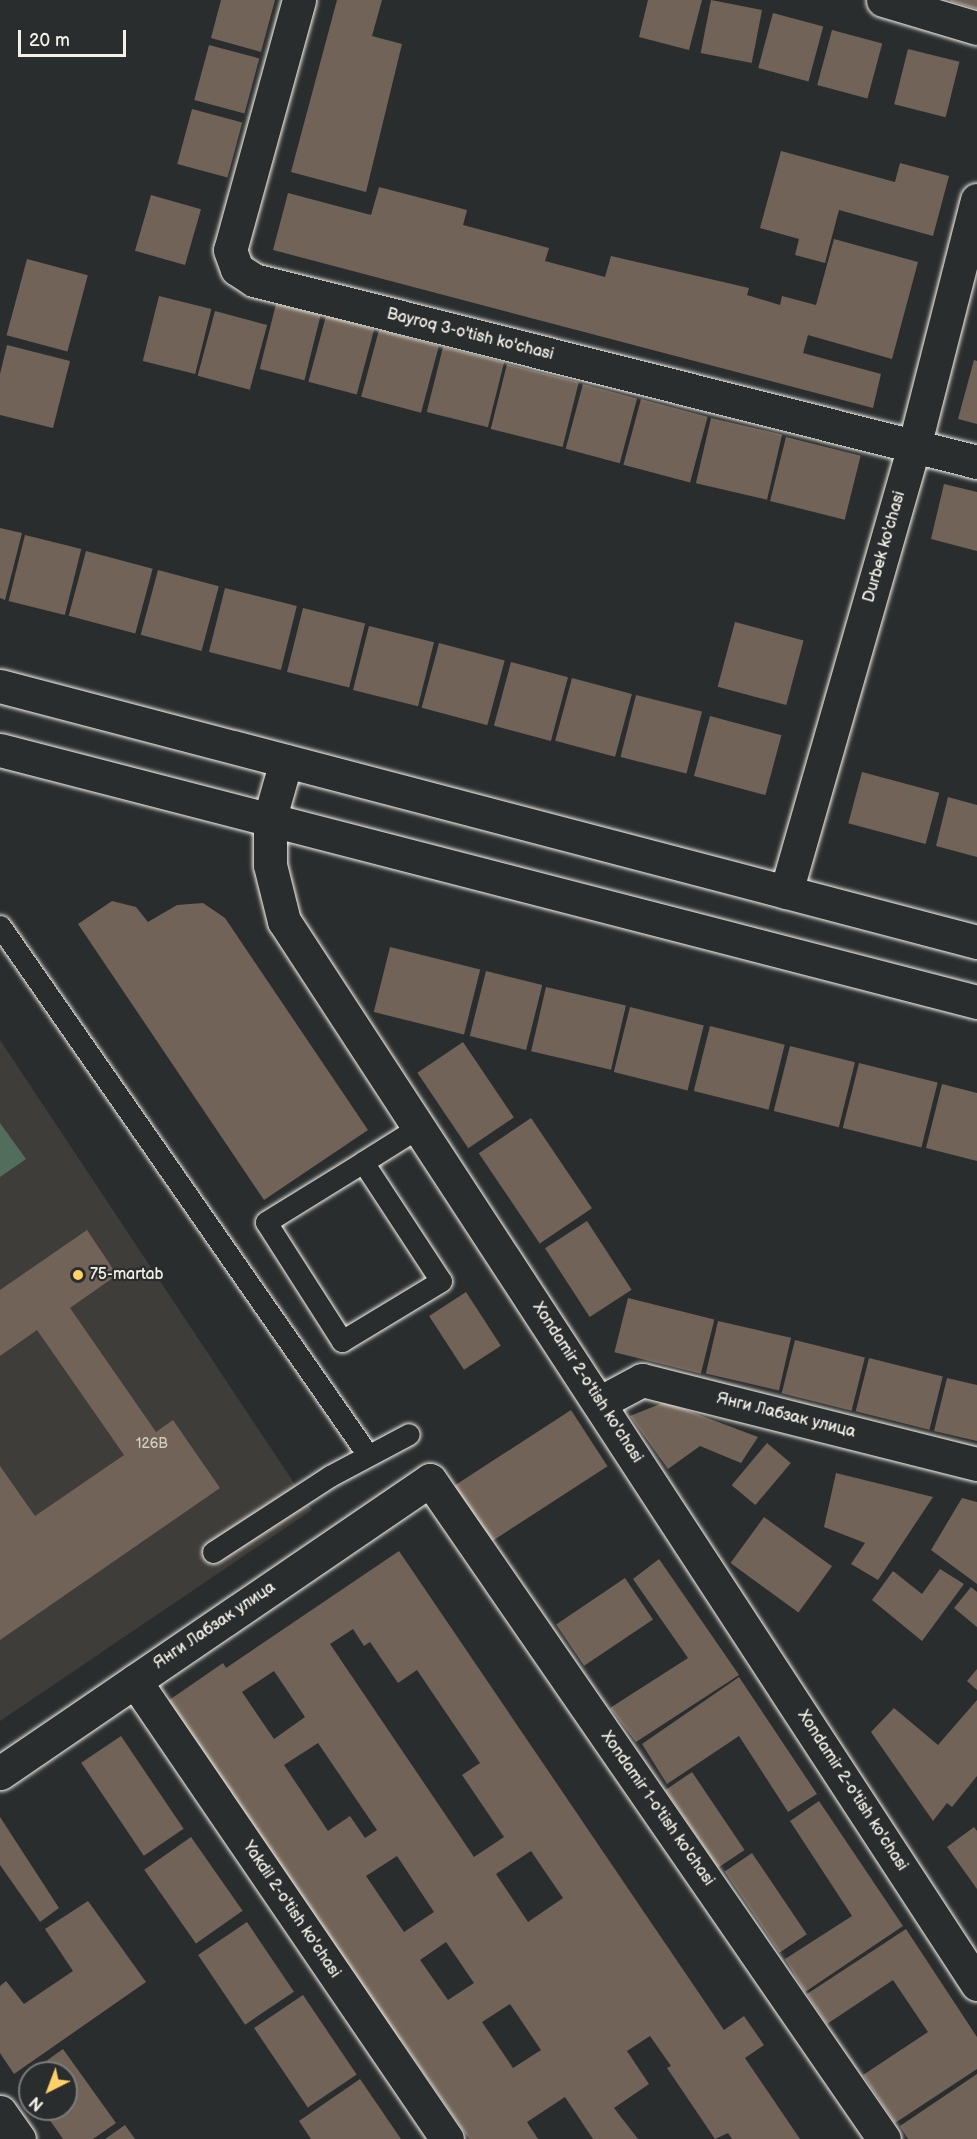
<!DOCTYPE html>
<meta charset="utf-8">
<style>
body{margin:0}
#map{position:relative;width:977px;height:2139px;overflow:hidden;background:#2a2d2e;font-family:"Balsamiq Sans",sans-serif}
div>[style]{position:absolute}
.built>*{inset:0;background:#3f3d3a}
.green>*{inset:0;background:#526d5c}
.building>*{inset:0;background:#716357;transform-origin:0 0}
.roads{filter:drop-shadow(0 0 2px #f4f1e8) drop-shadow(0 0 2px #f4f1e8)}
.lane>*{height:21px;margin:-10.5px;padding:0 10.5px;transform-origin:10.5px;border-radius:10.5px;background:#2a2d2e}
.street>*{height:33px;margin:-16.5px;padding:0 16.5px;transform-origin:16.5px;border-radius:16.5px;background:#2a2d2e}
.secondary>*{height:33px;margin:-16.5px;padding:0 16.5px;transform-origin:16.5px;border-radius:16.5px;background:#2a2d2e}
.dots>*{width:16px;height:16px;translate:-50% -50%;box-sizing:border-box;border:3px solid #2a2d2e;border-radius:50%}
span{translate:-50% -50%;white-space:nowrap;text-align:center;line-height:1.15;-webkit-text-stroke:4.5px #2a2d2e;paint-order:stroke}
.number-label{font-size:14px;color:#d3cec4}
.number-label span{-webkit-text-stroke-width:0}
.street-label{font-size:16px;color:#f4f1e8}
.poi-label{font-size:16px;color:#f4f1e8}
.left{translate:0 -50%;text-align:left}
.north{position:absolute;left:18px;top:2061px;width:60px;height:60px;box-sizing:border-box;background:#2a2d2e;border:2px solid #7b7b78;border-radius:50%;rotate:222deg;font-size:16px;font-weight:700;line-height:24px;text-align:center;color:#f4f1e8}
.north::after{content:'';display:block;margin:auto;width:21px;height:27px;background:#ffd166;clip-path:polygon(50% 0,100% 100%,50% 72%,0 100%)}
.scale{position:absolute;left:18px;top:30px;width:108px;height:27px;box-sizing:border-box;border:3px solid #f4f1e8;border-top:0;padding-left:8px;font-size:18px;line-height:21px;white-space:nowrap;color:#f4f1e8;-webkit-text-stroke:4px #2a2d2e;paint-order:stroke}
</style>
<div id="map">
<div class="built">
<i style="clip-path:polygon(0 1040px,312px 1510px,0 1721px)"></i>
</div>
<div class="green">
<i style="clip-path:polygon(0 1123px,26px 1159px,0 1177px)"></i>
</div>
<div class="building">
<i style="clip-path:polygon(221px 0,275px 0,261px 52px,211px 38px)"></i>
<i style="clip-path:polygon(337px 0,382px 0,372px 36px,402px 44px,366px 192px,291px 172px)"></i>
<i style="clip-path:polygon(648px 0,702px 0,689px 50px,639px 37px)"></i>
<i style="left:711px;top:0;width:52px;height:54px;rotate:11deg"></i>
<i style="clip-path:polygon(950px 0,977px 0,977px 9px,950px 1px)"></i>
<i style="left:773px;top:13px;width:52px;height:57px;rotate:15deg"></i>
<i style="left:832px;top:30px;width:52px;height:57px;rotate:15deg"></i>
<i style="left:209px;top:45px;width:52px;height:57px;rotate:15deg"></i>
<i style="left:908px;top:49px;width:53px;height:57px;rotate:14deg"></i>
<i style="left:192px;top:109px;width:52px;height:57px;rotate:15deg"></i>
<i style="clip-path:polygon(781px 151px,895px 182px,900px 163px,949px 176px,933px 236px,839px 210px,825px 263px,795px 255px,799px 239px,760px 228px)"></i>
<i style="clip-path:polygon(379px 187px,467px 210px,463px 225px,549px 248px,545px 261px,605px 277px,611px 256px,749px 288px,747px 295px,780px 305px,782px 296px,816px 305px,834px 239px,918px 262px,892px 359px,808px 335px,803px 353px,881px 374px,873px 408px,273px 250px,288px 193px,371px 215px)"></i>
<i style="left:151px;top:195px;width:52px;height:58px;rotate:16deg"></i>
<i style="left:27px;top:259px;width:63px;height:79px;rotate:15deg"></i>
<i style="left:159px;top:296px;width:54px;height:67px;rotate:14deg"></i>
<i style="left:276px;top:304px;width:46px;height:67px;rotate:14deg"></i>
<i style="left:215px;top:311px;width:54px;height:67px;rotate:15deg"></i>
<i style="left:326px;top:316px;width:50px;height:68px;rotate:15deg"></i>
<i style="left:379px;top:330px;width:62px;height:69px;rotate:15deg"></i>
<i style="clip-path:polygon(7px 345px,70px 361px,53px 428px,0 415px,0 374px)"></i>
<i style="left:443px;top:347px;width:63px;height:67px;rotate:14deg"></i>
<i style="clip-path:polygon(974px 360px,977px 361px,977px 424px,958px 419px)"></i>
<i style="left:507px;top:364px;width:74px;height:67px;rotate:14deg"></i>
<i style="left:583px;top:384px;width:56px;height:67px;rotate:15deg"></i>
<i style="left:641px;top:399px;width:69px;height:68px;rotate:15deg"></i>
<i style="left:711px;top:418px;width:73px;height:67px;rotate:13deg"></i>
<i style="left:786px;top:437px;width:77px;height:66px;rotate:14deg"></i>
<i style="clip-path:polygon(944px 484px,977px 492px,977px 551px,931px 539px)"></i>
<i style="clip-path:polygon(0 528px,22px 533px,5px 600px,0 598px)"></i>
<i style="left:25px;top:535px;width:58px;height:68px;rotate:14deg"></i>
<i style="left:86px;top:551px;width:69px;height:67px;rotate:15deg"></i>
<i style="left:158px;top:570px;width:63px;height:67px;rotate:15deg"></i>
<i style="left:225px;top:588px;width:74px;height:66px;rotate:14deg"></i>
<i style="left:303px;top:608px;width:64px;height:66px;rotate:14deg"></i>
<i style="left:735px;top:622px;width:71px;height:67px;rotate:15deg"></i>
<i style="left:369px;top:626px;width:67px;height:66px;rotate:14deg"></i>
<i style="left:439px;top:643px;width:68px;height:67px;rotate:15deg"></i>
<i style="left:511px;top:662px;width:59px;height:66px;rotate:15deg"></i>
<i style="left:572px;top:678px;width:62px;height:65px;rotate:15deg"></i>
<i style="left:636px;top:695px;width:68px;height:64px;rotate:14deg"></i>
<i style="left:710px;top:716px;width:74px;height:62px;rotate:15deg"></i>
<i style="left:862px;top:772px;width:80px;height:53px;rotate:15deg"></i>
<i style="clip-path:polygon(948px 797px,977px 805px,977px 857px,936px 846px)"></i>
<i style="clip-path:polygon(112px 901px,136px 907px,148px 922px,177px 905px,203px 903px,225px 918px,368px 1130px,264px 1200px,78px 924px)"></i>
<i style="left:390px;top:947px;width:93px;height:67px;rotate:14deg"></i>
<i style="left:486px;top:971px;width:58px;height:67px;rotate:14deg"></i>
<i style="left:546px;top:987px;width:82px;height:66px;rotate:13deg"></i>
<i style="left:630px;top:1007px;width:76px;height:67px;rotate:14deg"></i>
<i style="left:710px;top:1026px;width:77px;height:67px;rotate:14deg"></i>
<i style="left:463px;top:1042px;width:91px;height:55px;rotate:56deg"></i>
<i style="left:790px;top:1046px;width:67px;height:67px;rotate:14deg"></i>
<i style="left:859px;top:1063px;width:81px;height:67px;rotate:14deg"></i>
<i style="clip-path:polygon(942px 1084px,977px 1093px,977px 1161px,926px 1148px)"></i>
<i style="left:531px;top:1118px;width:109px;height:63px;rotate:56deg"></i>
<i style="left:587px;top:1221px;width:82px;height:50px;rotate:57deg"></i>
<i style="clip-path:polygon(87px 1230px,117px 1275px,70px 1308px,156px 1432px,173px 1420px,220px 1488px,0 1640px,0 1466px,35px 1516px,124px 1455px,37px 1330px,0 1356px,0 1290px)"></i>
<i style="left:466px;top:1292px;width:64px;height:44px;rotate:57deg"></i>
<i style="left:628px;top:1298px;width:89px;height:56px;rotate:14deg"></i>
<i style="left:718px;top:1321px;width:75px;height:54px;rotate:13deg"></i>
<i style="left:795px;top:1340px;width:72px;height:55px;rotate:14deg"></i>
<i style="left:869px;top:1358px;width:76px;height:55px;rotate:14deg"></i>
<i style="clip-path:polygon(947px 1378px,977px 1385px,977px 1441px,934px 1431px)"></i>
<i style="clip-path:polygon(665px 1402px,758px 1437px,741px 1463px,700px 1446px,668px 1469px,630px 1416px)"></i>
<i style="left:571px;top:1410px;width:67px;height:141px;rotate:57deg"></i>
<i style="left:767px;top:1443px;width:31px;height:55px;rotate:40deg"></i>
<i style="clip-path:polygon(836px 1473px,933px 1497px,878px 1580px,851px 1564px,865px 1543px,824px 1527px)"></i>
<i style="clip-path:polygon(962px 1498px,977px 1502px,977px 1584px,931px 1550px)"></i>
<i style="left:764px;top:1517px;width:84px;height:57px;rotate:36deg"></i>
<i style="clip-path:polygon(evenodd,399px 1551px,724px 2030px,744px 2016px,764px 2045px,745px 2058px,800px 2139px,732px 2139px,728px 2133px,715px 2139px,667px 2068px,671px 2066px,650px 2036px,627px 2051px,649px 2084px,614px 2108px,638px 2139px,593px 2139px,565px 2097px,527px 2122px,538px 2139px,469px 2139px,401px 2040px,397px 2043px,165px 1703px,223px 1663px,226px 1668px,399px 1551px,353px 1629px,364px 1646px,370px 1642px,398px 1683px,417px 1670px,480px 1763px,462px 1775px,504px 1837px,474px 1857px,330px 1644px,353px 1629px,399px 1551px,274px 1671px,305px 1717px,274px 1739px,242px 1692px,274px 1671px,399px 1551px,318px 1743px,377px 1830px,365px 1838px,350px 1816px,328px 1831px,284px 1765px,318px 1743px,399px 1551px,531px 1851px,563px 1898px,528px 1922px,496px 1874px,531px 1851px,399px 1551px,397px 1856px,434px 1912px,404px 1932px,366px 1876px,397px 1856px,399px 1551px,446px 1942px,474px 1983px,448px 2000px,420px 1960px,446px 1942px,399px 1551px,510px 2004px,541px 2050px,513px 2068px,482px 2022px,510px 2004px)"></i>
<i style="clip-path:polygon(659px 1559px,739px 1675px,636px 1742px,610px 1708px,688px 1658px,633px 1579px)"></i>
<i style="clip-path:polygon(940px 1569px,964px 1584px,922px 1641px,872px 1600px,893px 1571px,922px 1594px)"></i>
<i style="left:625px;top:1578px;width:50px;height:83px;rotate:56deg"></i>
<i style="clip-path:polygon(971px 1587px,977px 1592px,977px 1627px,954px 1608px)"></i>
<i style="clip-path:polygon(977px 1669px,977px 1690px,967px 1681px)"></i>
<i style="clip-path:polygon(739px 1677px,817px 1794px,788px 1812px,739px 1736px,667px 1784px,642px 1744px)"></i>
<i style="clip-path:polygon(977px 1700px,977px 1776px,952px 1807px,947px 1803px,933px 1821px,871px 1732px,894px 1708px,938px 1745px)"></i>
<i style="left:121px;top:1736px;width:112px;height:48px;rotate:56deg"></i>
<i style="left:692px;top:1772px;width:94px;height:32px;rotate:56deg"></i>
<i style="clip-path:polygon(819px 1801px,903px 1926px,805px 1992px,785px 1959px,852px 1916px,790px 1821px)"></i>
<i style="clip-path:polygon(0 1817px,59px 1908px,40px 1922px,0 1865px)"></i>
<i style="clip-path:polygon(974px 1827px,977px 1831px,977px 1889px,947px 1847px)"></i>
<i style="left:191px;top:1837px;width:90px;height:57px;rotate:55deg"></i>
<i style="left:752px;top:1853px;width:98px;height:33px;rotate:56deg"></i>
<i style="clip-path:polygon(88px 1901px,146px 1982px,14px 2074px,0 2053px,0 1986px,6px 1981px,24px 2004px,73px 1971px,45px 1929px)"></i>
<i style="left:247px;top:1922px;width:84px;height:59px;rotate:56deg"></i>
<i style="clip-path:polygon(906px 1929px,977px 2037px,977px 2069px,895px 2123px,863px 2075px,928px 2032px,893px 1980px,827px 2024px,807px 1994px)"></i>
<i style="left:303px;top:1995px;width:96px;height:59px;rotate:56deg"></i>
<i style="clip-path:polygon(63px 2049px,116px 2123px,93px 2139px,63px 2139px,42px 2109px,66px 2109px,66px 2073px,30px 2073px,30px 2092px,21px 2079px)"></i>
<i style="clip-path:polygon(977px 2074px,977px 2139px,908px 2139px,900px 2126px)"></i>
<i style="clip-path:polygon(360px 2079px,401px 2139px,311px 2139px,299px 2121px)"></i>
<i style="clip-path:polygon(125px 2125px,135px 2139px,105px 2139px)"></i>
</div>
<div class="roads">
<div class="lane">
<i style="left:0;top:926px;width:644px;rotate:55.18deg"></i>
<i style="left:363px;top:1162px;width:142px;rotate:56.8deg"></i>
<i style="left:441px;top:1281px;width:116px;rotate:148.8deg"></i>
<i style="left:342px;top:1341px;width:141px;rotate:-122.6deg"></i>
<i style="left:266px;top:1222px;width:114px;rotate:-31.7deg"></i>
<i style="left:363px;top:1162px;width:66px;rotate:-32deg"></i>
<i style="left:213px;top:1552px;width:140px;rotate:-33deg"></i>
<i style="left:330px;top:1476px;width:89px;rotate:-28deg"></i>
</div>
<div class="street">
<i style="left:299px;top:0;width:259px;rotate:105.4deg"></i>
<i style="left:230px;top:250px;width:20px;rotate:70deg"></i>
<i style="left:237px;top:269px;width:20px;rotate:33deg"></i>
<i style="left:254px;top:280px;width:746px;rotate:14.13deg"></i>
<i style="left:883px;top:0;width:98px;rotate:16.6deg"></i>
<i style="left:286px;top:761px;width:58px;rotate:105.9deg"></i>
<i style="left:270px;top:817px;width:48px;rotate:90deg"></i>
<i style="left:270px;top:865px;width:58px;rotate:76deg"></i>
<i style="left:284px;top:921px;width:1269px;rotate:56.9deg"></i>
<i style="left:786px;top:892px;width:463px;rotate:-74deg"></i>
<i style="left:914px;top:447px;width:255px;rotate:-75.7deg"></i>
<i style="left:599px;top:1403px;width:49px;rotate:-28.1deg"></i>
<i style="left:642px;top:1380px;width:345px;rotate:14.1deg"></i>
<i style="left:135px;top:1681px;width:554px;rotate:55.74deg"></i>
<i style="left:0;top:1773px;width:520px;rotate:-34.27deg"></i>
<i style="left:430px;top:1480px;width:800px;rotate:55.44deg"></i>
<i style="left:0;top:2112px;width:33px;rotate:55deg"></i>
</div>
<div class="secondary">
<i style="left:0;top:686px;width:1010px;rotate:14.68deg"></i>
<i style="left:0;top:750px;width:1009px;rotate:14.46deg"></i>
</div>
</div>
<div class="dots">
<i style="left:78px;top:1275px;background:#ffd166"></i>
</div>
<div class="number-label">
<span style="left:152px;top:1444px">126B</span>
</div>
<div class="street-label">
<span style="left:470px;top:335px;rotate:14deg">Bayroq 3-o'tish ko'chasi</span>
<span style="left:885px;top:547px;rotate:-74deg">Durbek ko'chasi</span>
<span style="left:587px;top:1383px;rotate:57deg">Xondamir 2-o'tish ko'chasi</span>
<span style="left:786px;top:1416px;rotate:14deg">Янги Лабзак улица</span>
<span style="left:215px;top:1626px;rotate:-34deg">Янги Лабзак улица</span>
<span style="left:852px;top:1791px;rotate:57deg">Xondamir 2-o'tish ko'chasi</span>
<span style="left:657px;top:1809px;rotate:55deg">Xondamir 1-o'tish ko'chasi</span>
<span style="left:291px;top:1910px;rotate:56deg">Yakdil 2-o'tish ko'chasi</span>
</div>
<div class="poi-label">
<span class="left" style="left:90px;top:1275px">75-martab</span>
</div>
<div class="north">N</div>
<div class="scale">20 m</div>
</div>
